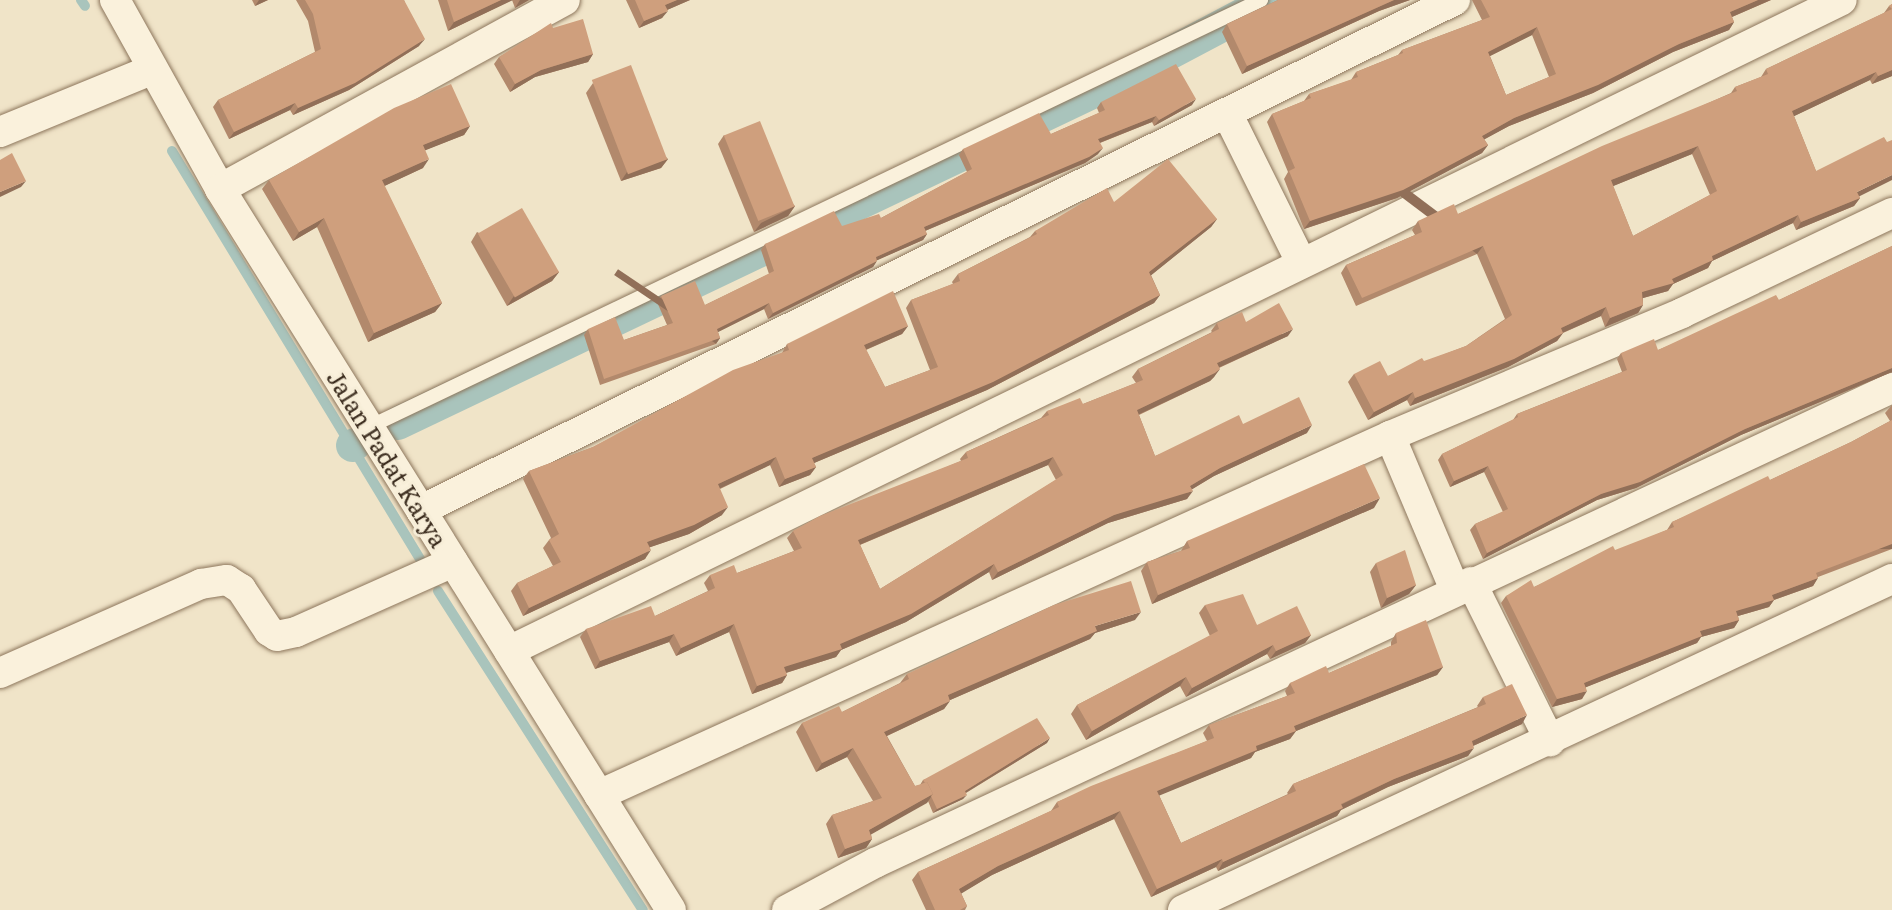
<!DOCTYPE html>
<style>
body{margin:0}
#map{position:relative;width:1892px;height:910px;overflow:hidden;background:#f0e4c8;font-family:Literata,serif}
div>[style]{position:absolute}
.stream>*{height:10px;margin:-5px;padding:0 5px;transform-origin:5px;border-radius:5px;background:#a9c4bc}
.canal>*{height:33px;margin:-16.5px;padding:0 16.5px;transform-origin:16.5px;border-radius:16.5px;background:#a9c4bc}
.roads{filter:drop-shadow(0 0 2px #8d765c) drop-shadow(0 0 2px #8d765c)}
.lane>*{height:14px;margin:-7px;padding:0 7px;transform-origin:7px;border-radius:7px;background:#faf1dc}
.street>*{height:30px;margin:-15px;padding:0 15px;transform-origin:15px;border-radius:15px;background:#faf1dc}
.wall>*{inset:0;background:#b2896c}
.shaded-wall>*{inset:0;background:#916f58;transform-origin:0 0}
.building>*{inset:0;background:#cf9f7d;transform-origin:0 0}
span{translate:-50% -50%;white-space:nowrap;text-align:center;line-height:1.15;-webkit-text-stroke:6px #f7eed8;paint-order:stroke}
.street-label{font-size:24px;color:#3d2e20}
</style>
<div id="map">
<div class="stream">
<i style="left:81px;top:0;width:7px;rotate:56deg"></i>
<i style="left:172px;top:151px;width:479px;rotate:58.7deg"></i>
<i style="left:438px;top:591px;width:379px;rotate:57.3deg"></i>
</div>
<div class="canal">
<i style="left:397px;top:423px;width:811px;rotate:-25.49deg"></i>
<i style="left:1129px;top:74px;width:158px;rotate:-27.9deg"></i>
<i style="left:352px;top:445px;width:2px;rotate:-27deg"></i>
</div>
<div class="roads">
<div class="lane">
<i style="left:369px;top:427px;width:989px;rotate:-25.58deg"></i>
</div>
<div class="street">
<i style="left:115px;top:0;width:216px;rotate:60.9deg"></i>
<i style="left:220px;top:189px;width:850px;rotate:57.97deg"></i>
<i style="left:1227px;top:113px;width:166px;rotate:63.6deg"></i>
<i style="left:0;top:132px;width:163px;rotate:-22.3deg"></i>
<i style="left:220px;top:189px;width:393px;rotate:-28.7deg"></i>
<i style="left:1390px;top:436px;width:167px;rotate:67.1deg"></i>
<i style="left:421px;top:510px;width:1153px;rotate:-26.25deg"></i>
<i style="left:1471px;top:582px;width:178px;rotate:63.6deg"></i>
<i style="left:509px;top:651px;width:1483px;rotate:-26.03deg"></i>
<i style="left:0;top:673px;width:220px;rotate:-23.9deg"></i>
<i style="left:201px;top:584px;width:26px;rotate:-9deg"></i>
<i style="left:227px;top:580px;width:17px;rotate:33deg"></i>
<i style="left:241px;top:589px;width:50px;rotate:56.3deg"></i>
<i style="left:269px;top:631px;width:9px;rotate:32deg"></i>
<i style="left:277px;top:636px;width:19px;rotate:-12deg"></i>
<i style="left:296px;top:632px;width:172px;rotate:-24deg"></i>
<i style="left:599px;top:795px;width:869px;rotate:-24.41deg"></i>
<i style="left:1390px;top:436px;width:317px;rotate:-22.8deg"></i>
<i style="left:1682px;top:313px;width:233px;rotate:-25.5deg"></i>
<i style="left:787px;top:910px;width:100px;rotate:-28.1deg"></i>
<i style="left:875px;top:863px;width:1122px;rotate:-25.04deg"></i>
<i style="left:1183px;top:910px;width:782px;rotate:-25.03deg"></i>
</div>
</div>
<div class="wall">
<i style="clip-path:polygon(252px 0,268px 0,255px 6px)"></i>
<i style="clip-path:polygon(296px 0,404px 0,419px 46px,349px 90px,293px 115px,290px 110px,229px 139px,213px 107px,218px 100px,315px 52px,308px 21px)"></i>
<i style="clip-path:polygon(438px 0,529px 0,515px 8px,512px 0,448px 31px)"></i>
<i style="clip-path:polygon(626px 0,690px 0,667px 10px,662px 18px,639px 28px)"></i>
<i style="clip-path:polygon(1278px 0,1410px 0,1379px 11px,1242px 74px,1222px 32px,1227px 24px)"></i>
<i style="clip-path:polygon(evenodd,1472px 0,1771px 0,1732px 17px,1734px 22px,1729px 30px,1673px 52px,1593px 93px,1509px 126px,1484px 139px,1488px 145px,1482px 153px,1397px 198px,1304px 229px,1284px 179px,1288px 172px,1267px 122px,1272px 114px,1304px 101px,1309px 94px,1351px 80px,1356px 72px,1398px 55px,1402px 50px,1482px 20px,1472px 0,1532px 35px,1549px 77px,1506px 95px,1490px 56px,1532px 35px)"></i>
<i style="clip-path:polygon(evenodd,1892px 4px,1892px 76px,1872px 84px,1870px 80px,1794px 116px,1816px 171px,1859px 196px,1860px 198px,1854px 206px,1796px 230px,1793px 223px,1712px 261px,1708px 268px,1673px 284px,1668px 291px,1643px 298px,1643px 305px,1638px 313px,1605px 327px,1601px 316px,1563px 333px,1557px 341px,1508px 367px,1410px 406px,1407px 400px,1368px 420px,1348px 382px,1354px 374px,1388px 376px,1466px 346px,1505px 319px,1477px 254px,1356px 306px,1341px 273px,1346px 265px,1415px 235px,1412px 230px,1418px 221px,1458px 214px,1731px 93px,1735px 87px,1761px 77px,1766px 69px,1884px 13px,1889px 6px,1892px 4px,1692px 154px,1710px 195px,1633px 236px,1613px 186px,1692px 154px)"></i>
<i style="clip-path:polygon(553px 28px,593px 54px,588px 62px,535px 77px,510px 92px,494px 64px,499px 57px)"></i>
<i style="clip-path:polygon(593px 83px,668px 159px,661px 168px,621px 181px,586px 93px)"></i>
<i style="clip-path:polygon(1101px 102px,1192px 105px,1154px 126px,1152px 122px,1100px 143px,1098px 154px,1085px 163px,925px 231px,927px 234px,923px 240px,877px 260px,873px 267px,768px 319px,764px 309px,718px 332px,720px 338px,716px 344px,600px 385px,584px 335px,588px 329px,624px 340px,667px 325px,657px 302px,661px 296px,705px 305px,769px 274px,761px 250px,765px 244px,881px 218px,967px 172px,959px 155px,963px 149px,1051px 134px,1099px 113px,1097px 108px)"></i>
<i style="clip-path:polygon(470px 126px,464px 135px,425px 150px,423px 168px,384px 186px,442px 303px,435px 312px,368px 342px,317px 227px,293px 241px,262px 189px,269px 180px)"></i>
<i style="clip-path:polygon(724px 135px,795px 206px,788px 216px,754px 232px,718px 144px)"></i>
<i style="clip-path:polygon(1114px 202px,1217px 219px,1211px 227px,1151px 275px,1160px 295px,1154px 303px,987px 390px,814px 463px,816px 467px,810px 475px,779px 487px,770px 465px,720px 489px,722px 515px,689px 534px,650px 547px,645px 559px,523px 616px,511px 591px,517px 583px,553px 566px,543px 548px,549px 540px,551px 538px,523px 479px,529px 471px,593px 447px,782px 353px,787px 344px,908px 326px,902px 334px,866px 350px,885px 387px,930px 370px,906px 308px,911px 300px,953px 284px,952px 282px,958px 274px,1030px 237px,1035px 231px)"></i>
<i style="clip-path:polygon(477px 232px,559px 272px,552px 281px,507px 306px,471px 242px)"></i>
<i style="clip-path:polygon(1892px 246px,1892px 372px,1741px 435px,1636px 488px,1597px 500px,1483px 559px,1470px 530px,1475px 524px,1503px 512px,1484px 472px,1450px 487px,1438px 460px,1442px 454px,1513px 420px,1517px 414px,1622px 372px,1617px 359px,1621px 353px,1658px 350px,1779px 300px)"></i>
<i style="clip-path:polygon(evenodd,1246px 322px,1288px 336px,1219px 368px,1214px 377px,1210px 381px,1139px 415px,1155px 456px,1243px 424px,1307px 433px,1214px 476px,1192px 489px,1187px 499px,1108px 523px,992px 580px,989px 572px,906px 622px,841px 650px,836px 657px,786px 673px,787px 675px,782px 683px,752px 694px,729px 632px,676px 656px,669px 642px,595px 669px,580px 637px,586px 629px,655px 616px,708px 591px,704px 583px,710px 575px,737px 573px,794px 551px,787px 538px,793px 531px,961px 461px,960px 459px,966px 452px,1041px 418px,1047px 411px,1083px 404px,1136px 383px,1132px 377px,1138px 369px,1212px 332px,1211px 331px,1217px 323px,1246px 322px,1048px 465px,1056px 480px,880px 589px,860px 545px,1048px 465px)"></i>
<i style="clip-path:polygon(1892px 405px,1892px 549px,1818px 577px,1813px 586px,1774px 600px,1769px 607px,1738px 616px,1739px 620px,1734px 628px,1701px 637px,1697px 643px,1586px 687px,1582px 699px,1552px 707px,1501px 603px,1506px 596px,1534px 587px,1667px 530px,1672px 522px,1770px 480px,1851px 442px,1890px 421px,1885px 413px)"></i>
<i style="clip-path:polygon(1374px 508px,1152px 604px,1141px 571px,1147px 562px,1181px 551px,1187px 541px)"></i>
<i style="clip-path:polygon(1376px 563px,1416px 585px,1409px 594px,1381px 608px,1370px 572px)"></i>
<i style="clip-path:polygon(1205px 605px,1257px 625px,1311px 635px,1305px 643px,1270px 659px,1267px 654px,1186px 697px,1180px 686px,1086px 740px,1071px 714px,1077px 705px,1210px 636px,1199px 613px)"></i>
<i style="clip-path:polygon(1135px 620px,1095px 633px,1090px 639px,950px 700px,944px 709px,887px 736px,915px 786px,920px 785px,923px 780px,1047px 743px,966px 793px,963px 799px,933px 813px,928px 801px,871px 834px,872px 839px,866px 848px,838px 858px,826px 824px,832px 815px,873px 801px,847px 757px,816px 772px,796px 732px,802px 723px,842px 712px,900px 683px,907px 674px)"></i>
<i style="clip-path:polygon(1396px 633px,1443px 667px,1437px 675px,1296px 731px,1290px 739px,1255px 752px,1251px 758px,1159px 795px,1181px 843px,1288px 794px,1287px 793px,1293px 784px,1478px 707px,1477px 706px,1483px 697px,1522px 724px,1473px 746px,1468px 756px,1388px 787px,1341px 810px,1337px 816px,1218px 871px,1216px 867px,1151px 897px,1114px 819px,992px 875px,961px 893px,967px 906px,965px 910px,926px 910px,912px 880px,918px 872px,1051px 811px,1057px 802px,1207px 741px,1203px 733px,1209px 725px,1287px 696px,1285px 691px,1290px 683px,1329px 673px,1391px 646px,1391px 642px)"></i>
</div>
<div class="shaded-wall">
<i style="clip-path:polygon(259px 0,268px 0,255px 6px)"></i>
<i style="clip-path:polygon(501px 0,513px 0,448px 31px,454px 22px)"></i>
<i style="clip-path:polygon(520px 0,529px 0,515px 8px)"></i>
<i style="clip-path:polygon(677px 0,690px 0,660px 13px,665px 5px)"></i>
<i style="clip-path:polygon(1394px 0,1410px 0,1379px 11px,1242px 74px,1247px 66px)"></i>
<i style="clip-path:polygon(1758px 0,1771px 0,1725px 20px,1730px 12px)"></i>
<i style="clip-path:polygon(668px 11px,662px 18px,639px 28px,644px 21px)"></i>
<i style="clip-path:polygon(1734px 22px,1729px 30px,1673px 52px,1593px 93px,1509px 126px,1476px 144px,1482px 136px,1514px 118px,1679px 44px)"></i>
<i style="clip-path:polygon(1537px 27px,1532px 35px,1482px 60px,1488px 52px)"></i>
<i style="clip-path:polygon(425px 39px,419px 46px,349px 90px,293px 115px,298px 108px)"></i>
<i style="clip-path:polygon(593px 54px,588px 62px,535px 77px,510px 92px,515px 84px,541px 70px)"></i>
<i style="clip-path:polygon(1892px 70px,1892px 76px,1872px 84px,1878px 76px)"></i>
<i style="clip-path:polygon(1876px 72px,1870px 80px,1786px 120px,1792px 111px)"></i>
<i style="clip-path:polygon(1196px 99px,1192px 105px,1154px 126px,1159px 120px)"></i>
<i style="clip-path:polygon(295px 103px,290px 110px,229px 139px,234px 132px)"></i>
<i style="clip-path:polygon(1156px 116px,1152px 122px,1094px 145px,1098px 139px)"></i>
<i style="clip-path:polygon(470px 126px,464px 135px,416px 154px,423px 145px)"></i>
<i style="clip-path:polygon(1488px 145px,1482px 153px,1397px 198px,1304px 229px,1310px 221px)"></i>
<i style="clip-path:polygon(1698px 146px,1692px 154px,1606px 189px,1611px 180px)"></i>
<i style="clip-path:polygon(1103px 148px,1098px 154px,1085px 163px,920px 233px,924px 227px)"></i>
<i style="clip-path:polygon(429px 159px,423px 168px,376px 190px,382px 180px)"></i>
<i style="clip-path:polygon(668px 159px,661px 168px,621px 181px,627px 172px)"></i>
<i style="clip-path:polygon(1892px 175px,1892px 180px,1852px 200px,1857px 192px)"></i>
<i style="clip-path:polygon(26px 181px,21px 187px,0 197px,0 192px)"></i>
<i style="clip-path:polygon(1860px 198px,1854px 206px,1796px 230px,1801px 222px)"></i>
<i style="clip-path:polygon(795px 206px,788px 216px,754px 232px,761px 223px)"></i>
<i style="clip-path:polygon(1798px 215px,1793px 223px,1712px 261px,1708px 268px,1673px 284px,1668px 291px,1636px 300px,1642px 292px,1672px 279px,1712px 256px)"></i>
<i style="clip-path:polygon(324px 218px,317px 227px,293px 241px,299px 232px)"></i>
<i style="clip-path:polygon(1217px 219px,1211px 227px,1144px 281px,1149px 272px)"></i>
<i style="clip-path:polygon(927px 234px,923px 240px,871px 263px,876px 257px)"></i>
<i style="left:1483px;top:246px;width:10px;height:132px;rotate:127deg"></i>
<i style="clip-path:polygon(877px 261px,873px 267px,768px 319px,773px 313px)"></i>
<i style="clip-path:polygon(559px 272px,552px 281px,507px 306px,514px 296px)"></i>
<i style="clip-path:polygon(1160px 295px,1154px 303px,987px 390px,807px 466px,812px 458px)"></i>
<i style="clip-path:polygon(442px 303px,435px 312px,368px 342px,374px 333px)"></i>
<i style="clip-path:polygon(769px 303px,764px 309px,712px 335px,717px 329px)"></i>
<i style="clip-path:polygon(1643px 305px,1638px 313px,1605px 327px,1610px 318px)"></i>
<i style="clip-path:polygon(1606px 307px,1601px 316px,1555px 336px,1561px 328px)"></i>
<i style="clip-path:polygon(908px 326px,902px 334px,858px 353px,864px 345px)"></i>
<i style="clip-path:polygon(1293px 329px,1288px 336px,1211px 371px,1217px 363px)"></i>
<i style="clip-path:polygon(1563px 333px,1557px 341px,1508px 367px,1410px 406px,1415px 398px)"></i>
<i style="left:720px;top:338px;width:7px;height:123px;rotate:124deg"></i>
<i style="clip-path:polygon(1892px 368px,1892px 372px,1741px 435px,1636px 488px,1597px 500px,1483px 559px,1487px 553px,1601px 494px,1745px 429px)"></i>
<i style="clip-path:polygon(1220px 369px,1214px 377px,1210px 381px,1131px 418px,1137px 410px)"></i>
<i style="clip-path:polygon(1413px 392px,1407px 400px,1368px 420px,1374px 412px)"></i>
<i style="clip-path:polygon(1312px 425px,1307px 433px,1214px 476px,1186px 493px,1193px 491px,1187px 499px,1108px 523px,992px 580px,998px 572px,1114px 515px,1190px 486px,1220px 468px)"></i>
<i style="clip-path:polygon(776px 457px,770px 465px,712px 492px,718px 484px)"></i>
<i style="clip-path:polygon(1053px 457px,1048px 465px,852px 548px,858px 540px)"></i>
<i style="clip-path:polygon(1488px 466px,1484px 472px,1450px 487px,1454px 481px)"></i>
<i style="clip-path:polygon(816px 467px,810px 475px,779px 487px,785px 479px)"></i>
<i style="clip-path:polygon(1380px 498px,1374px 508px,1152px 604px,1158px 595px)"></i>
<i style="clip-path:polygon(728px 507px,722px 515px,689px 534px,642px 550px,647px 542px)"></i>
<i style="left:1892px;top:544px;width:5px;height:81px;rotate:90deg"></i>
<i style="clip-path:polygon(651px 550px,645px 559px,523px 616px,529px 608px)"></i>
<i style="clip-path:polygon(994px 564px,989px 572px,906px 622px,841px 650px,836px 657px,779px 675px,784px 667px,840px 644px)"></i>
<i style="clip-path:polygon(1818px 578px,1813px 586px,1768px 602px,1774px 600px,1769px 607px,1731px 618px,1736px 611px,1772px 595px)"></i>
<i style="clip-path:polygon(1416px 585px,1409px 594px,1381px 608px,1387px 598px)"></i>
<i style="clip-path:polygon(1141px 612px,1135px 620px,1095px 633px,1090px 639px,941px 704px,948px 695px,1095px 626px)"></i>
<i style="clip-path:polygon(1739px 620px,1734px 628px,1701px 637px,1697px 643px,1579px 690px,1584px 683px,1700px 631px)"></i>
<i style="clip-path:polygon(734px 624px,729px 632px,676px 656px,681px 648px)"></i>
<i style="clip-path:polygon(674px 634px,669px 642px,595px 669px,600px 661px)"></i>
<i style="clip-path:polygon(1311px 635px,1305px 643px,1270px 659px,1276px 651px)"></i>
<i style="clip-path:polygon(1273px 645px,1267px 654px,1186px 697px,1192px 688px)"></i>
<i style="clip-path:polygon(1443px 667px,1437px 675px,1296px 731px,1290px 739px,1255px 752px,1251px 758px,1151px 799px,1157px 791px,1294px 726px)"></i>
<i style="clip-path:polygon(787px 675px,782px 683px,752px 694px,757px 686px)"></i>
<i style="clip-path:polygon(1186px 677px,1180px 686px,1086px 740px,1092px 731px)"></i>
<i style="clip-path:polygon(1587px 691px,1582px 699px,1552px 707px,1557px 699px)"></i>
<i style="clip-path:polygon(950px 701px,944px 709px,878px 740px,884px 732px)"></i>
<i style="clip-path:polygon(1527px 715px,1522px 724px,1466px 749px,1472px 741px)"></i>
<i style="clip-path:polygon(1050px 738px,1047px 743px,962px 795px,965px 791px)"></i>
<i style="clip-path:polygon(853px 748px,847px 757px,816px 772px,822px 763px)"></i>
<i style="clip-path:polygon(1474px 748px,1468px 756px,1388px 787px,1341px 810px,1337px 816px,1218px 871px,1223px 862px,1394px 779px)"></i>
<i style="clip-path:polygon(933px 794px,927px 803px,863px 839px,869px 830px)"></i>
<i style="clip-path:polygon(967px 795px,963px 799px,933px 813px,937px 809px)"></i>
<i style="clip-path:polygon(1120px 811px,1114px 819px,992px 875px,954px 898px,959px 889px,998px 866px)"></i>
<i style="clip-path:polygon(872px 839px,866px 848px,838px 858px,845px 849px)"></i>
<i style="clip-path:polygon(1222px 859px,1216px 867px,1151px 897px,1157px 889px)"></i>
</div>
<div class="building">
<i style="clip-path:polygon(305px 0,404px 0,425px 39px,355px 83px,298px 108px,295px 103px,234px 132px,218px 100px,321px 49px,313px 14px)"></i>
<i style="clip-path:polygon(447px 0,501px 0,454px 22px)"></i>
<i style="clip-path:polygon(635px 0,677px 0,665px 5px,668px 11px,644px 21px)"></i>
<i style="clip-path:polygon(1278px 0,1394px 0,1247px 66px,1227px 24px)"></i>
<i style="clip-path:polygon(evenodd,1481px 0,1758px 0,1730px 12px,1734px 22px,1679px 44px,1598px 85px,1514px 118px,1482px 136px,1488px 145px,1403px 190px,1310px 221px,1289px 171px,1295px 168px,1272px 114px,1311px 98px,1309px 94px,1358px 77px,1356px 72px,1403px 53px,1402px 50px,1490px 17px,1481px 0,1537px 27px,1556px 74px,1506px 95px,1488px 52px,1537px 27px)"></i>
<i style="clip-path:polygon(evenodd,1892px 4px,1892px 70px,1878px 76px,1876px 72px,1792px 111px,1816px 171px,1884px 137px,1887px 142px,1892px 140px,1892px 175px,1857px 192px,1860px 198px,1801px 222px,1798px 215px,1712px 256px,1713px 260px,1672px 279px,1674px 283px,1642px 292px,1643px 305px,1610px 318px,1606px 307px,1561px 328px,1563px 333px,1514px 359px,1415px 398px,1413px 392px,1374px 412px,1354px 374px,1380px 361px,1388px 376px,1422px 358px,1424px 361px,1466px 346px,1512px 315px,1483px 246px,1362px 298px,1346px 265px,1422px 232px,1418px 221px,1454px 204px,1458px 214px,1602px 146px,1737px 91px,1735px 87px,1768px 74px,1766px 69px,1892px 9px,1889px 6px,1892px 4px,1698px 146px,1717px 191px,1633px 236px,1611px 180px,1698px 146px)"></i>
<i style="clip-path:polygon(583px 19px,593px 54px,541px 70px,515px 84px,499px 57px,551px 23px,553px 28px)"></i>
<i style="clip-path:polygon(1176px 64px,1196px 99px,1159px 120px,1156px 116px,1098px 139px,1103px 148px,1089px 157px,924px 227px,927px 234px,876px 257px,877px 261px,773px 313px,769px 303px,717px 329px,720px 338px,604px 379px,588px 329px,615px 317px,624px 340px,673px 323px,661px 296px,695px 281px,705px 305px,774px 271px,765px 244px,834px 211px,842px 226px,879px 214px,881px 218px,972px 169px,963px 149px,1039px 113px,1051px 134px,1105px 110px,1101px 102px)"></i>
<i style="left:631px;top:65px;width:101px;height:42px;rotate:69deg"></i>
<i style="clip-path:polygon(451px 84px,470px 126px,423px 145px,429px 159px,382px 180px,442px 303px,374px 333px,324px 218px,299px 232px,269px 180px,394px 108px)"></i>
<i style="left:760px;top:121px;width:92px;height:39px;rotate:68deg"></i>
<i style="clip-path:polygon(12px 153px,26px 181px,0 192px,0 160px)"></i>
<i style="clip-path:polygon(1168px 159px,1217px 219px,1149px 272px,1160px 295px,993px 382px,812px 458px,816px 467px,785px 479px,776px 457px,718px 484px,728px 507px,694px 525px,647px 542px,651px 550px,529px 608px,517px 583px,561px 562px,549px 540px,559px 534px,529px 471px,593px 447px,733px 370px,789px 350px,787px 344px,893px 291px,908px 326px,864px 345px,885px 387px,938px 367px,911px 300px,960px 281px,958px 274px,1037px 234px,1035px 231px,1107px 188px,1114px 202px)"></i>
<i style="left:522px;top:208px;width:74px;height:51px;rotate:60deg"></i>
<i style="clip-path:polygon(1892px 246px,1892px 368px,1745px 429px,1640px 482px,1601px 494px,1487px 553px,1475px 524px,1508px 509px,1488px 466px,1454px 481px,1442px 454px,1518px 417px,1517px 414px,1627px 370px,1621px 353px,1654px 339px,1658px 350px,1776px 295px,1779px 300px)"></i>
<i style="clip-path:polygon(evenodd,1279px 303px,1293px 329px,1217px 363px,1220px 369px,1215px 373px,1137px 410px,1155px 456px,1239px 415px,1243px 424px,1299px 397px,1312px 425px,1220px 468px,1190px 486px,1193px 491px,1114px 515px,998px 572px,994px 564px,911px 614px,840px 644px,842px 649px,784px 667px,787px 675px,757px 686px,734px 624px,681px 648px,674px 634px,600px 661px,586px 629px,651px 606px,655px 616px,715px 588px,710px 575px,734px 565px,737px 573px,802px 548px,793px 531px,820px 516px,968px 458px,966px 452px,1049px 415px,1047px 411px,1080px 398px,1083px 404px,1143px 380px,1138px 369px,1219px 329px,1217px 323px,1242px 312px,1246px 322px,1279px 303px,1053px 457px,1063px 475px,880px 589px,858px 540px,1053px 457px)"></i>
<i style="clip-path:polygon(1892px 420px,1892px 544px,1816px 573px,1818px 578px,1772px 595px,1774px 600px,1736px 611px,1739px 620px,1700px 631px,1702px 636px,1584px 683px,1587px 691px,1557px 699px,1506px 596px,1531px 580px,1534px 587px,1613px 546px,1615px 550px,1674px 527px,1672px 522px,1768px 476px,1770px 480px,1851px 442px)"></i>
<i style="clip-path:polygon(1364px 464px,1380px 498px,1158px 595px,1147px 562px,1190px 548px,1187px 541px)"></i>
<i style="clip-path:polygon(1405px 550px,1416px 585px,1387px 598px,1376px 563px)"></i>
<i style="clip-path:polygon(1131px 581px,1141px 612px,1095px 626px,1097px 631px,948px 695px,950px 701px,884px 732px,915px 786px,927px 782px,933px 794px,869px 830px,872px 839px,845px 849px,832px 815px,882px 798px,853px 748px,822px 763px,802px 723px,839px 706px,842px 712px,909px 679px,907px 674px,1054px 605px)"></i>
<i style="clip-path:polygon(1243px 594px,1257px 625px,1297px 606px,1311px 635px,1276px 651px,1273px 645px,1192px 688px,1186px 677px,1092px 731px,1077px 705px,1218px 631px,1205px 605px)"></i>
<i style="clip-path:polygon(1426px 620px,1443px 667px,1294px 726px,1296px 731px,1256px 746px,1257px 750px,1157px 791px,1181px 843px,1296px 791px,1293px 784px,1486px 704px,1483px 697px,1512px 684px,1527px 715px,1472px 741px,1474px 748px,1394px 779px,1341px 804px,1343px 808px,1223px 862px,1222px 859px,1157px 889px,1120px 811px,998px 866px,959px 889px,967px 906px,960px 910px,935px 910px,918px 872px,1059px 807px,1057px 802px,1091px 786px,1214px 738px,1209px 725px,1295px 693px,1290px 683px,1326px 666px,1329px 673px,1397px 643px,1396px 633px)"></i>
<i style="clip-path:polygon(1037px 718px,1050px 738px,965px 791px,967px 795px,937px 809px,931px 796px,933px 794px,927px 782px,925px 783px,923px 780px)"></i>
</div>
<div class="street-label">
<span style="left:388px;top:458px;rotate:58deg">Jalan Padat Karya</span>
</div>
</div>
